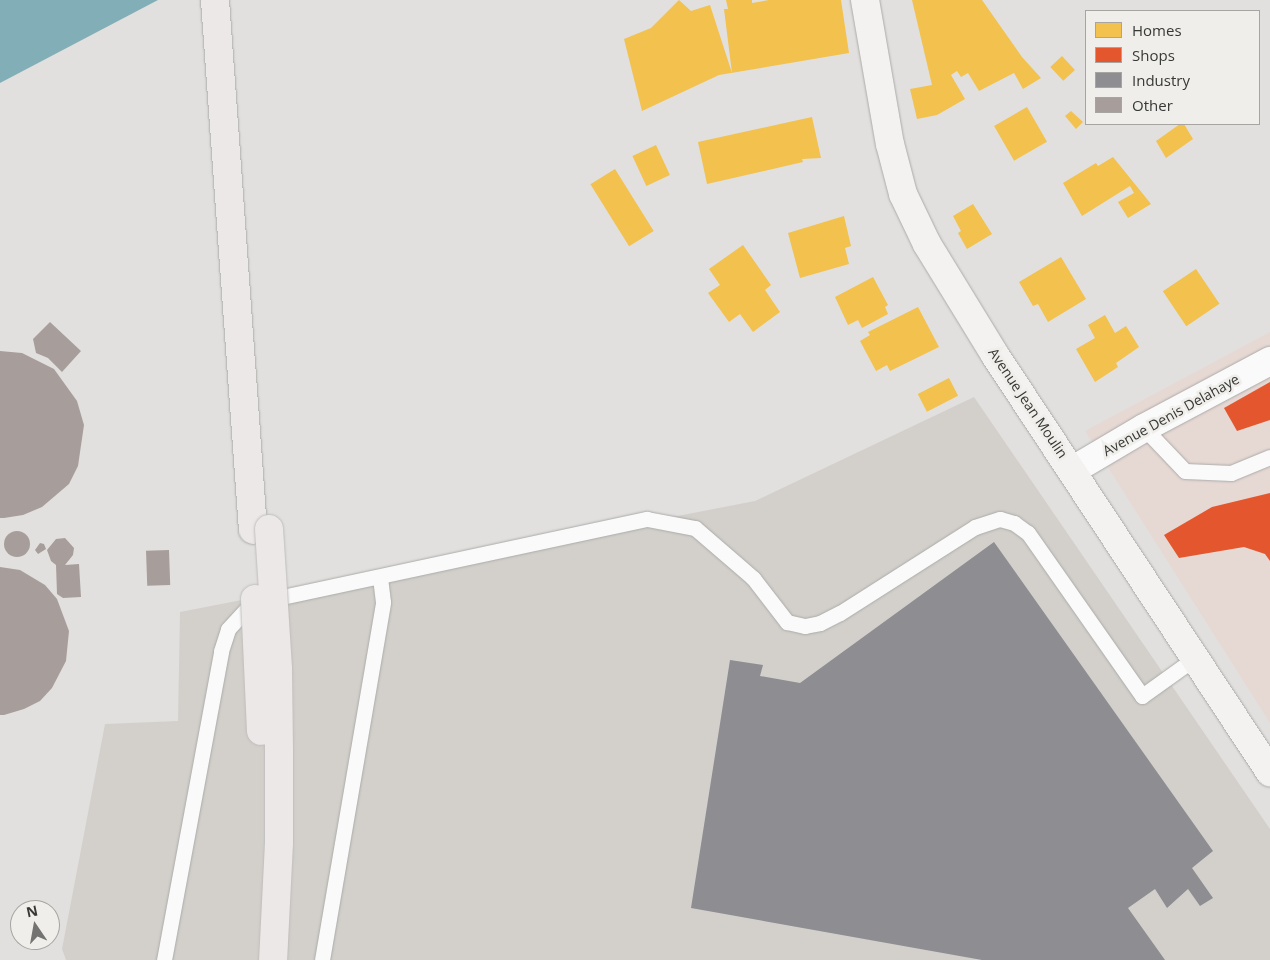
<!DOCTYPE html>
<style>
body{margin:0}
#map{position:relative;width:1270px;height:960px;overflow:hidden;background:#e1e0de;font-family:"Open Sans",sans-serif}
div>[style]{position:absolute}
.commercial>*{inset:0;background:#e6d8d3}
.built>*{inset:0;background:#d3d0cb}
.water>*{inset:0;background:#82aeb7}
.homes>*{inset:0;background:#f2c14e;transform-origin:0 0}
.shops>*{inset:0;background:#e4572e}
.industry>*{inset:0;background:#8d8d92}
.building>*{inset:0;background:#a79d9a;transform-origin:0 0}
.round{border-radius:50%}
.roads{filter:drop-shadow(0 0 1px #ababa9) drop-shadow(0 0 1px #ababa9)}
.lane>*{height:15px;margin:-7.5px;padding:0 7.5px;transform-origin:7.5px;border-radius:7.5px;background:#fafafa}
.street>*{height:28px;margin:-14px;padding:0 14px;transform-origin:14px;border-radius:14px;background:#fafafa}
.secondary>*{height:28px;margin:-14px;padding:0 14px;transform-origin:14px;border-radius:14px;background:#f4f1f1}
.primary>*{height:28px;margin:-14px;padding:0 14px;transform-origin:14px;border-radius:14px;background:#ede8e8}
.bridges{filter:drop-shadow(0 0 1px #bebdbc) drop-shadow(0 0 1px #bebdbc)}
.primary-bridge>*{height:28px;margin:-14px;padding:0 14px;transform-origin:14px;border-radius:14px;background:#ede8e8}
span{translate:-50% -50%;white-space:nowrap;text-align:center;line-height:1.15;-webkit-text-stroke:5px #efeeea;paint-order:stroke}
.street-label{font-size:14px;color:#383836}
.legend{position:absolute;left:1085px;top:10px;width:175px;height:115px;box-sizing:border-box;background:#efeeea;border:1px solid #a6a5a2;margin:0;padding:6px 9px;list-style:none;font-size:15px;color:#383836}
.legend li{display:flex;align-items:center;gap:10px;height:25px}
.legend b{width:25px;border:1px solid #a6a5a2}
.north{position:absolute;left:10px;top:900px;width:50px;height:50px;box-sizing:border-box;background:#efeeea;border:1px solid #a6a5a2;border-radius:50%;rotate:348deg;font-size:14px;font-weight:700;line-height:20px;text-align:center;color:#383836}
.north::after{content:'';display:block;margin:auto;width:18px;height:22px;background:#737371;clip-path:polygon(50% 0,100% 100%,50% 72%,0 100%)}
</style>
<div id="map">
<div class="commercial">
<i style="clip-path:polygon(1270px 332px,1270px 723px,1085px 431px)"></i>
</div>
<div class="built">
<i style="clip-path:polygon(974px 397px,1270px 829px,1270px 960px,66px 960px,62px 949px,105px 724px,178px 721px,180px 612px,755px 501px)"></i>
</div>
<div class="water">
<i style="clip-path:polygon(0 0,158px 0,0 83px)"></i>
</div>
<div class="homes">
<i style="clip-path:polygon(679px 0,691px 11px,710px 5px,732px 73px,724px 9px,728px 9px,726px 0,752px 0,752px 3px,769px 0,841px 0,849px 53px,719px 75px,642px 111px,624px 39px,651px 28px)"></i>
<i style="clip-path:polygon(912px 0,982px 0,1022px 57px,1041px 78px,1023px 89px,1014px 73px,979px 91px,968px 73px,961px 77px,957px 71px,951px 75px,965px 99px,937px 115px,917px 119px,910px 89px,932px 85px)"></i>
<i style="left:1062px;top:56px;width:19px;height:16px;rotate:47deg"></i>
<i style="left:1027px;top:107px;width:40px;height:38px;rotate:60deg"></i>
<i style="clip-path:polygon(1071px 111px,1083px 122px,1076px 129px,1065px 116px)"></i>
<i style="clip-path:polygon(812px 117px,821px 158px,802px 159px,803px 162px,707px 184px,698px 142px)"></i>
<i style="clip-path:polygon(1180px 124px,1184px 124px,1193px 139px,1166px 158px,1156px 141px)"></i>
<i style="left:656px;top:145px;width:33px;height:26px;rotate:65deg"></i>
<i style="clip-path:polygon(1113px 157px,1151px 204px,1128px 218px,1118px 202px,1134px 193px,1130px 186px,1082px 216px,1063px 183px,1096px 163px,1098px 166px)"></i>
<i style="left:615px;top:169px;width:73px;height:29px;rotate:58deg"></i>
<i style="clip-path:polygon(973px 204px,992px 234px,967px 249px,958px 233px,961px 231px,953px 216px)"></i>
<i style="clip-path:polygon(844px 216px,851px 246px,845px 248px,849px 264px,800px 278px,788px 233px)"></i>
<i style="clip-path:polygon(743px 245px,771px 285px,765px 290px,780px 312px,753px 332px,740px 314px,729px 322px,708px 293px,720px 285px,709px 269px)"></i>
<i style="clip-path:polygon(1061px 257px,1086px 299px,1048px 322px,1038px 304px,1033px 306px,1019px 282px)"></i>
<i style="left:1196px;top:269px;width:42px;height:40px;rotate:56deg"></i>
<i style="clip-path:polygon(873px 277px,888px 305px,885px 307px,888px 314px,862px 328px,858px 320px,848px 325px,835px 297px)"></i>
<i style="clip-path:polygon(918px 307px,939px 347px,890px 371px,887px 365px,876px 371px,860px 341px,870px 335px,868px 332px)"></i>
<i style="clip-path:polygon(1105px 315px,1115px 333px,1126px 326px,1139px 347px,1116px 363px,1118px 367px,1095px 382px,1076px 349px,1095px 338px,1088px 325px)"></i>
<i style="left:949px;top:378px;width:20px;height:35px;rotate:63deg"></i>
</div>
<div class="shops">
<i style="clip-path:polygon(1270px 382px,1270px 420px,1237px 431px,1224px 408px)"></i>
<i style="clip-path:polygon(1270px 493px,1270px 561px,1265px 554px,1244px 547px,1179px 558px,1164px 535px,1212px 507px)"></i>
</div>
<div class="industry">
<i style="clip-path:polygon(994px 542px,1213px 851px,1192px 868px,1213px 898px,1200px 906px,1188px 889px,1167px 908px,1155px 889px,1128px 908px,1165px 960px,982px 960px,691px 908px,730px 660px,763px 665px,760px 676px,800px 683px)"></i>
</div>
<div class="building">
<i style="clip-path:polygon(50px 322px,81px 351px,62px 372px,48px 358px,36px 353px,33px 339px)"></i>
<i style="clip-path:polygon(0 351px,22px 353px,54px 369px,77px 401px,84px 425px,78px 466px,69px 484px,42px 507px,23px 515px,4px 518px,0 518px)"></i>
<i class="round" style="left:4px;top:531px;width:26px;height:26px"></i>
<i style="clip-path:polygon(65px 538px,74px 548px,73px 555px,65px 565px,79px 564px,81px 597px,63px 598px,57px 594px,56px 565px,51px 561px,47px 550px,56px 539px)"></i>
<i style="clip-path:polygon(40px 543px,44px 544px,46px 549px,38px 554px,35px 550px)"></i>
<i style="left:169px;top:550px;width:35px;height:23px;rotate:88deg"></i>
<i style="clip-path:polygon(0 567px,20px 570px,45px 585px,57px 599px,69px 631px,66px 661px,52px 688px,40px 701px,24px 709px,4px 715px,0 715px)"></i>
</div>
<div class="roads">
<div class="lane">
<i style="left:1144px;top:428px;width:59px;rotate:46.4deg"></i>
<i style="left:1185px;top:471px;width:46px;rotate:2.5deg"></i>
<i style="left:1231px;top:473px;width:42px;rotate:-22.3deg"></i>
<i style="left:164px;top:960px;width:314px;rotate:-79.5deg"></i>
<i style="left:221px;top:651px;width:23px;rotate:-72deg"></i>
<i style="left:228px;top:629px;width:25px;rotate:-47deg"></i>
<i style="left:245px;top:611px;width:40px;rotate:-21deg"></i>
<i style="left:282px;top:597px;width:373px;rotate:-12.1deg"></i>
<i style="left:647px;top:519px;width:49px;rotate:10.6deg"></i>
<i style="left:695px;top:528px;width:77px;rotate:40.8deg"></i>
<i style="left:753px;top:578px;width:56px;rotate:52.3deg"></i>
<i style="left:787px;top:622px;width:18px;rotate:13deg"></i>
<i style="left:805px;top:626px;width:15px;rotate:-11deg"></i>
<i style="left:820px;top:623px;width:22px;rotate:-27deg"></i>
<i style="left:840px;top:613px;width:160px;rotate:-32.5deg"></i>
<i style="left:975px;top:527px;width:26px;rotate:-18deg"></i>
<i style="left:1000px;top:519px;width:15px;rotate:16deg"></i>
<i style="left:1014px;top:523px;width:17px;rotate:36deg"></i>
<i style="left:1028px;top:533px;width:199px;rotate:55deg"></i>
<i style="left:1142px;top:696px;width:65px;rotate:-35.6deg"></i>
<i style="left:322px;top:960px;width:363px;rotate:-80.3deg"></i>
<i style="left:383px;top:602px;width:24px;rotate:-97deg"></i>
</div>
<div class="street">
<i style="left:1073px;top:470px;width:82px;rotate:-30.6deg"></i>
<i style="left:1144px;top:428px;width:143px;rotate:-28deg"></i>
</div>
<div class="secondary">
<i style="left:865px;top:0;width:146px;rotate:80.2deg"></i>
<i style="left:890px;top:144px;width:52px;rotate:75.4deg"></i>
<i style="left:903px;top:194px;width:55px;rotate:64.4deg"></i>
<i style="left:927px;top:244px;width:130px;rotate:58.5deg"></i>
<i style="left:995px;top:355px;width:500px;rotate:56.6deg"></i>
</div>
<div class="primary">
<i style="left:215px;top:0;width:531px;rotate:85.9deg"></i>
</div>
</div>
<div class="bridges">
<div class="primary-bridge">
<i style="left:269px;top:529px;width:140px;rotate:86.3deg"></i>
<i style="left:278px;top:669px;width:81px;rotate:89.3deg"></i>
<i style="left:279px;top:750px;width:93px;rotate:90deg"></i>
<i style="left:279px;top:843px;width:117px;rotate:92.9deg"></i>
<i style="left:255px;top:599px;width:132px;rotate:87.4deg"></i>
</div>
</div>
<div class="street-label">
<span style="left:1028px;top:403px;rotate:56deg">Avenue Jean Moulin</span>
<span style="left:1171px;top:415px;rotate:-29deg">Avenue Denis Delahaye</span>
</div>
<ul class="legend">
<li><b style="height:14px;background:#f2c14e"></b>Homes</li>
<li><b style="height:14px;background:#e4572e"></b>Shops</li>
<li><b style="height:14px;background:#8d8d92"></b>Industry</li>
<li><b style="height:14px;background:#a79d9a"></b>Other</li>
</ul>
<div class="north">N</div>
</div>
